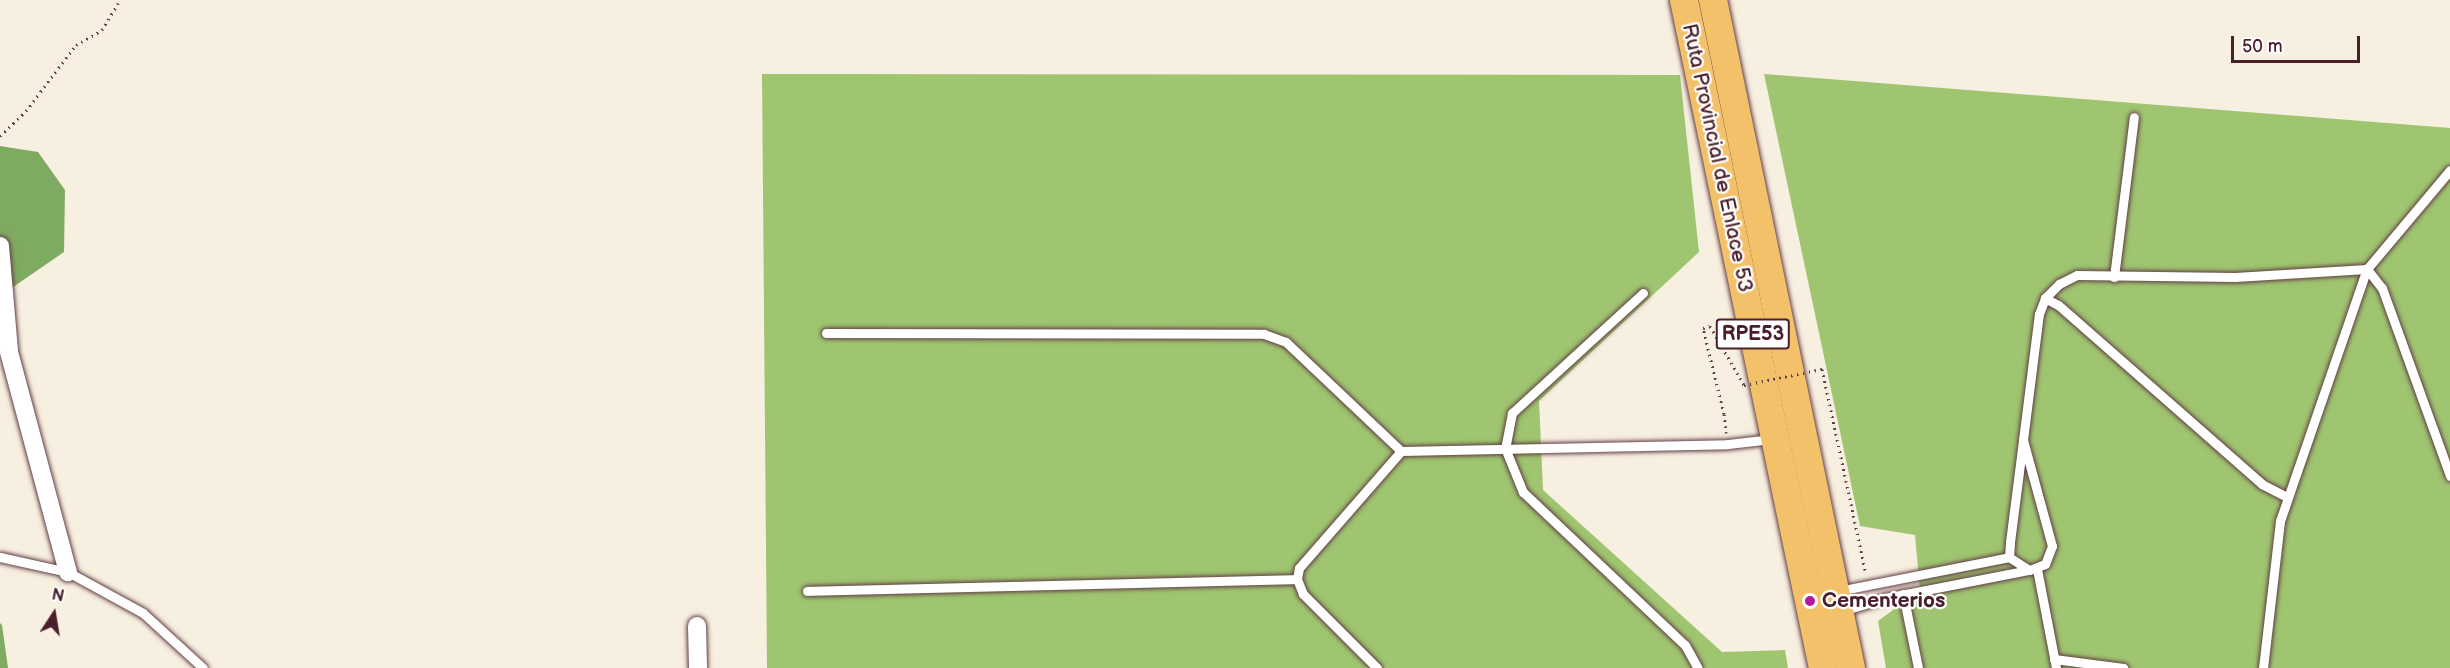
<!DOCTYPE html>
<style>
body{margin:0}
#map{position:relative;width:2450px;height:668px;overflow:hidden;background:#f7efdf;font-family:"Balsamiq Sans",sans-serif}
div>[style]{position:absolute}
.green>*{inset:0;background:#9fc570}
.forest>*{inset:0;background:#7faa62}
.path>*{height:3px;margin-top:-1.5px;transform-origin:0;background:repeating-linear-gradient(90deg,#643e46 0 1.5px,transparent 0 6px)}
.roads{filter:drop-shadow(0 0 2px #643e46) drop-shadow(0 0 2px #643e46)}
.service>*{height:9px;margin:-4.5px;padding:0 4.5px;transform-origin:4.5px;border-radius:4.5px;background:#fff}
.minor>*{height:18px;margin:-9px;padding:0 9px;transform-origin:9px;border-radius:9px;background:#fff}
.primary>*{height:28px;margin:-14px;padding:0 14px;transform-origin:14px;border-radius:14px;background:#f4c16b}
.path-bridge>*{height:3px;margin-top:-1.5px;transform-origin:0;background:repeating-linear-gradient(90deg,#643e46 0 1.5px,transparent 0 6px)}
.dots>*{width:16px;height:16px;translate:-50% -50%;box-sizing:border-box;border:3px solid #fff;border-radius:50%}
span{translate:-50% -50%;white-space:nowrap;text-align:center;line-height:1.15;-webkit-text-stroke:4.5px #fff;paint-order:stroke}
.shield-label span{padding:2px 4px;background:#fff;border:2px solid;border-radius:4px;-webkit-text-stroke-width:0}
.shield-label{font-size:20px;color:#4a1f2b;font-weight:700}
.street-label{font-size:21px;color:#4a1f2b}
.poi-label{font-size:21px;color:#4a1f2b;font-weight:700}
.left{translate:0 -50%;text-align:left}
.north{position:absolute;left:24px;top:584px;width:60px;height:60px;-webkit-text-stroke:4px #fff;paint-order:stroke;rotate:12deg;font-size:16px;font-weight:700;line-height:24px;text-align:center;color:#4a1f2b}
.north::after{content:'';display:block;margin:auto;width:21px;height:27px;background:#4a1f2b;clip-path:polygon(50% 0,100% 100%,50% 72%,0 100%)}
.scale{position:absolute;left:2231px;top:36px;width:129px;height:27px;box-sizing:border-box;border:3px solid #4a1f2b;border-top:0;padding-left:8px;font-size:18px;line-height:21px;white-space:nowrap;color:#4a1f2b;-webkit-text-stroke:4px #fff;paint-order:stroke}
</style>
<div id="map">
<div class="green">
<i style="clip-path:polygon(762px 74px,1680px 75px,1699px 252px,1539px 401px,1543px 490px,1722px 652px,1785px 650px,1788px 668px,767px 668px)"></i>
<i style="clip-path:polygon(1764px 74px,2450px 128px,2450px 668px,1886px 668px,1878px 621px,1920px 590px,1915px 535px,1860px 526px)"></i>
</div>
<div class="forest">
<i style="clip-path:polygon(0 146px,38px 152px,65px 190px,64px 252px,0 296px)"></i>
<i style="clip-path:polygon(0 623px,2px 625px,8px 668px,0 668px)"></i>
</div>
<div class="path">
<i style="left:0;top:136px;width:36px;rotate:-44deg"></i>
<i style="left:26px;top:111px;width:83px;rotate:-52.9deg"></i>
<i style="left:76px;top:45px;width:30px;rotate:-30deg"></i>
<i style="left:102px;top:30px;width:35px;rotate:-59deg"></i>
<i style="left:1724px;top:414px;width:19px;rotate:84deg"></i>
</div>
<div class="roads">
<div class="service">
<i style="left:2114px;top:277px;width:161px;rotate:-82.9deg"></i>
<i style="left:1643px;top:293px;width:178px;rotate:137.5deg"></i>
<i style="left:1512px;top:413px;width:36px;rotate:101deg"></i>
<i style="left:1505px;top:448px;width:48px;rotate:67.8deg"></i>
<i style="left:1523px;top:492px;width:223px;rotate:43.4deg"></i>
<i style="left:1685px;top:645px;width:26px;rotate:61deg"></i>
<i style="left:826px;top:333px;width:438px;rotate:0.1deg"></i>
<i style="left:1264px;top:334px;width:23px;rotate:20deg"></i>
<i style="left:1286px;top:342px;width:158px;rotate:43.5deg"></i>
<i style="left:1401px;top:451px;width:327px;rotate:-1.2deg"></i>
<i style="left:1728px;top:444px;width:44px;rotate:-6.5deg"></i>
<i style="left:2023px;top:440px;width:110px;rotate:74.7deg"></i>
<i style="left:2052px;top:546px;width:19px;rotate:111deg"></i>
<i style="left:2045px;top:564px;width:17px;rotate:159deg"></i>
<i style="left:2029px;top:570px;width:24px;rotate:-147deg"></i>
<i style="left:2009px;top:557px;width:15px;rotate:-86deg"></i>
<i style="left:2010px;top:542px;width:103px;rotate:-82.7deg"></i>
<i style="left:2023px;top:440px;width:127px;rotate:-82.8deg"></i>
<i style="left:2039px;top:314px;width:17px;rotate:-69deg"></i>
<i style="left:2287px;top:497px;width:28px;rotate:-153deg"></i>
<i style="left:2262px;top:484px;width:271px;rotate:-138.7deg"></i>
<i style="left:2058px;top:305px;width:15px;rotate:-152deg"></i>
<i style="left:2045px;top:298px;width:20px;rotate:-45deg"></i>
<i style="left:2059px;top:284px;width:20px;rotate:-27deg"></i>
<i style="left:2077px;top:275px;width:158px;rotate:0.7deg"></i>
<i style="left:2235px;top:277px;width:132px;rotate:-3.5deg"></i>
<i style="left:2367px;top:269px;width:24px;rotate:52deg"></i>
<i style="left:2382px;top:288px;width:200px;rotate:70.1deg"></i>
<i style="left:0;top:557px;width:70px;rotate:12.4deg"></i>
<i style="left:68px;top:572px;width:85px;rotate:28.7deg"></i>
<i style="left:143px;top:613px;width:81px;rotate:42.5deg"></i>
<i style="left:2037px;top:569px;width:101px;rotate:79.1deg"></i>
<i style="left:807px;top:591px;width:490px;rotate:-1.4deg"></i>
<i style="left:1838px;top:591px;width:174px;rotate:-11.2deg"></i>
<i style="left:1903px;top:594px;width:76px;rotate:78.5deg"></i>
<i style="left:1842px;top:611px;width:45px;rotate:-16.8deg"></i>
<i style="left:1885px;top:598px;width:147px;rotate:-11deg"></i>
<i style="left:2054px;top:659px;width:70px;rotate:7.4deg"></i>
<i style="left:1377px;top:668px;width:105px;rotate:-135deg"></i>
<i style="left:1303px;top:594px;width:16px;rotate:-112deg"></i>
<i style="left:1297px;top:579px;width:11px;rotate:-80deg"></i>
<i style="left:1299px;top:568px;width:155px;rotate:-48.9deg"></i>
<i style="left:2263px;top:668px;width:148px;rotate:-83.4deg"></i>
<i style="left:2280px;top:521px;width:267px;rotate:-71deg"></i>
<i style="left:2367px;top:269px;width:129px;rotate:-50deg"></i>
</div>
<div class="minor">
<i style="left:0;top:246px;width:106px;rotate:85.1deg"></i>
<i style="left:9px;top:352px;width:228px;rotate:75deg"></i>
<i style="left:697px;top:626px;width:42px;rotate:88.6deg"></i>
</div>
<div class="primary">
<i style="left:1684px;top:0;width:682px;rotate:78.25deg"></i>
<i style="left:1713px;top:0;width:682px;rotate:78.33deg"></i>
</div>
</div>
<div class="path-bridge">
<i style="left:1724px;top:414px;width:89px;rotate:-103.7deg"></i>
<i style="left:1703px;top:328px;width:7px;rotate:-16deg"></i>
<i style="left:1710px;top:326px;width:68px;rotate:60deg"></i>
<i style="left:1744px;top:385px;width:80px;rotate:-11.6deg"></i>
<i style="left:1822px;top:369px;width:206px;rotate:77.9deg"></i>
</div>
<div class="dots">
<i style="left:1810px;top:601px;background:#b5179e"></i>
</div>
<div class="shield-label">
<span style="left:1753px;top:334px">RPE53</span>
</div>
<div class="street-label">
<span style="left:1717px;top:158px;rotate:78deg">Ruta Provincial de Enlace 53</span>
</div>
<div class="poi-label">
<span class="left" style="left:1822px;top:601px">Cementerios</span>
</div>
<div class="north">N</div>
<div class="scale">50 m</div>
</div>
